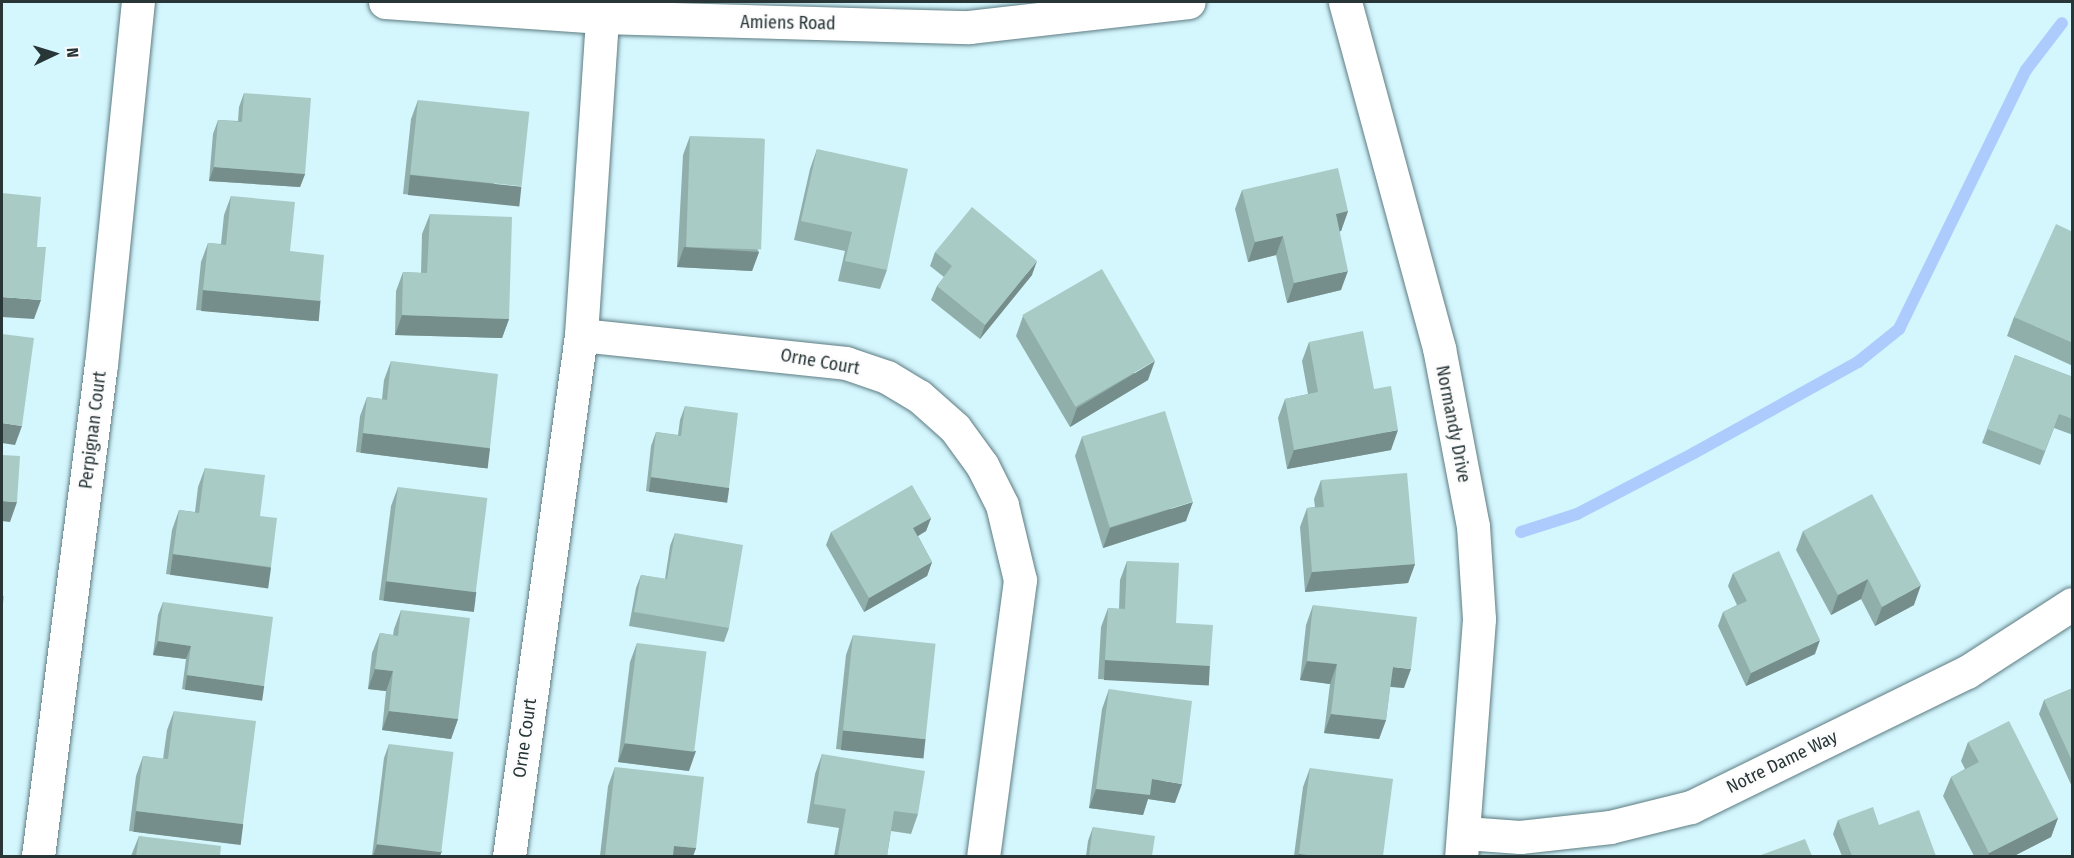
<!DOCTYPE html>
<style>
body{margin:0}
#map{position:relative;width:2074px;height:858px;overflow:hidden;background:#d4f6fd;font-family:"Fira Sans Condensed",sans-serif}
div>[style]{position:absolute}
.stream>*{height:12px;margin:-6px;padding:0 6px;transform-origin:6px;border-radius:6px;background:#adccfd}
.roads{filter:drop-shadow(0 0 2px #5d7c82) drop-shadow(0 0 2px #5d7c82)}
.minor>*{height:33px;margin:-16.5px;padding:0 16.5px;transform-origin:16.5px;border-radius:16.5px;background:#fff}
.tertiary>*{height:33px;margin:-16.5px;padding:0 16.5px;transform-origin:16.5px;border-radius:16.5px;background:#fff}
.wall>*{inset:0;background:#91afaa}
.shaded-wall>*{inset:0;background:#768e8b;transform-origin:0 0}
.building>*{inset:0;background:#a9cbc6;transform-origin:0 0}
span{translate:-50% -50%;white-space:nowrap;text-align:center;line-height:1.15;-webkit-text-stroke:5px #fcfcfc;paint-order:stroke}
.street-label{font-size:18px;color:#283638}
.frame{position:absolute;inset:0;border:3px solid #283638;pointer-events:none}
.north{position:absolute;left:24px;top:24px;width:60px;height:60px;-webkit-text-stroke:4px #fcfcfc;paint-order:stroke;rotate:86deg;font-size:16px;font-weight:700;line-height:24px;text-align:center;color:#283638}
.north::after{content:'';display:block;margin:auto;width:21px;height:27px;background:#283638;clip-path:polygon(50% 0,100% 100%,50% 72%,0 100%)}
</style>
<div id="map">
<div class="stream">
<i style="left:1521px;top:532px;width:59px;rotate:-17.8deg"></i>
<i style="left:1577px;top:514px;width:132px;rotate:-27.5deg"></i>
<i style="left:1694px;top:453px;width:188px;rotate:-29deg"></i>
<i style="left:1858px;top:362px;width:53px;rotate:-38.8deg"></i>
<i style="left:1899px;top:329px;width:288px;rotate:-63.9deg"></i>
<i style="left:2026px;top:70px;width:59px;rotate:-52.5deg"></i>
</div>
<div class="roads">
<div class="minor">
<i style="left:1345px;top:2px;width:359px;rotate:74.8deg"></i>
<i style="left:1439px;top:348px;width:181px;rotate:79.2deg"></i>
<i style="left:1473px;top:526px;width:93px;rotate:86.3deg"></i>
<i style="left:1479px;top:619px;width:238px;rotate:94.3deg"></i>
<i style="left:581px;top:335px;width:266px;rotate:6deg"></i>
<i style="left:846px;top:363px;width:43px;rotate:18.9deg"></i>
<i style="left:887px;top:377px;width:37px;rotate:31deg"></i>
<i style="left:919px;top:396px;width:48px;rotate:41.6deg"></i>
<i style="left:955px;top:428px;width:46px;rotate:53.9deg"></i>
<i style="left:982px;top:465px;width:45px;rotate:63.4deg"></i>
<i style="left:1002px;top:505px;width:77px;rotate:76.5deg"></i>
<i style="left:1020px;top:580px;width:278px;rotate:97.6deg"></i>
<i style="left:1465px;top:833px;width:55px;rotate:4.2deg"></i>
<i style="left:1520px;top:837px;width:91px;rotate:-6.3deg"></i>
<i style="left:1610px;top:827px;width:83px;rotate:-13.9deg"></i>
<i style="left:1691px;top:807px;width:307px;rotate:-26.1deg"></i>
<i style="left:1967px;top:672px;width:125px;rotate:-32.9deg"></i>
<i style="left:38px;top:856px;width:495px;rotate:-82.7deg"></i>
<i style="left:101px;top:365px;width:365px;rotate:-84.2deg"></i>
<i style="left:509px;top:856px;width:526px;rotate:-82.13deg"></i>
<i style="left:581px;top:335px;width:334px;rotate:-86.2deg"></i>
</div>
<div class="tertiary">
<i style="left:385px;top:2px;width:217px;rotate:4deg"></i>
<i style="left:601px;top:17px;width:368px;rotate:1.6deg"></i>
<i style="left:969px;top:27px;width:221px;rotate:-6.5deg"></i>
</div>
</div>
<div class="wall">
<i style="clip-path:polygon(244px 93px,305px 174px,300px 187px,209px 181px,213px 134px,218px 120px,238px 121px,239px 107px)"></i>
<i style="clip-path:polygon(418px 100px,514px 205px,403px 194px,411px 119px)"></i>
<i style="clip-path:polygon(690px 136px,759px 252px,752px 271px,677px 267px,683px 155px)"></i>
<i style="clip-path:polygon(817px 149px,887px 270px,880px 289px,838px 281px,845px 251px,794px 240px,810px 169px)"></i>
<i style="clip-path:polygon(1242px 190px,1348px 211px,1341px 231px,1340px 231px,1341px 290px,1287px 303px,1276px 255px,1248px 262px,1235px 209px)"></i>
<i style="clip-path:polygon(231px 196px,290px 251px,313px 321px,196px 310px,201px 262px,208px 243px,221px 244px,224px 215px)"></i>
<i style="clip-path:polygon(430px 214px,509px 319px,502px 338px,395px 335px,396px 291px,403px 272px,421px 273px,422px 234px)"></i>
<i style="clip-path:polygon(2073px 232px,2073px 366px,2007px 336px,2014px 317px)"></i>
<i style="clip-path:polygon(935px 252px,1032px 275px,980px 339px,931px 300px,937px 286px,944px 277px,930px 266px)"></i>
<i style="clip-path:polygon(1023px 316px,1148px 380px,1070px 427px,1016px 336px)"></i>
<i style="clip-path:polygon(1309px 342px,1374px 389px,1391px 450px,1287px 469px,1278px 418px,1285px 399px,1308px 394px,1302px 361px)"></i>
<i style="clip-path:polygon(2015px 355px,2073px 377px,2073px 435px,2054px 428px,2040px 465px,1982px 443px)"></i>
<i style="clip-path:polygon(391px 361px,490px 448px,483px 468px,356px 452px,360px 416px,367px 397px,382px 399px,384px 380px)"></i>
<i style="clip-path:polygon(685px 406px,729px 488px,724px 502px,646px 491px,651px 446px,656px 432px,678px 435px,680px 420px)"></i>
<i style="clip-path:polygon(1082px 437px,1186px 521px,1103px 548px,1075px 456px)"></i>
<i style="clip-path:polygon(205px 468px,260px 516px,271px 567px,264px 586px,166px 574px,172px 530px,179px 510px,195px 512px,198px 487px)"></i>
<i style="clip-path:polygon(1321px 480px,1415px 564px,1408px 583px,1305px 592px,1300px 527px,1307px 508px,1315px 507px,1314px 499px)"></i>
<i style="clip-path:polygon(398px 487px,476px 592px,469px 611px,379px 600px,391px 506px)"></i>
<i style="clip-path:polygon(931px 518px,926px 531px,918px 536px,932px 562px,927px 576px,864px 612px,826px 545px,831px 532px)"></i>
<i style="clip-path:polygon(1803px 531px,1914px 605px,1875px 626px,1861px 599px,1831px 615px,1796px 550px)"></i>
<i style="clip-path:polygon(675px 533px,729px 628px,724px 642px,629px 626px,636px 588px,641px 575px,665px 579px,670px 546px)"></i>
<i style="clip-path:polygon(1127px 561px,1210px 666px,1203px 685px,1098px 679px,1101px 627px,1108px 608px,1119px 609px,1120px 580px)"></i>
<i style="clip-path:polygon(1733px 573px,1815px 654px,1746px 686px,1718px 626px,1723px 612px,1737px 605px,1728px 586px)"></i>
<i style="clip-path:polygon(163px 602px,259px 700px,182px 689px,186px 659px,153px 655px,158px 615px)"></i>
<i style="clip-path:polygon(1313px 605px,1404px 688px,1390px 687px,1386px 720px,1379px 739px,1324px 733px,1330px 684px,1300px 680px,1306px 625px)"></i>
<i style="clip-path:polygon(401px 610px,458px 719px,451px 739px,382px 730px,386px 691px,368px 689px,372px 653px,380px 633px,393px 635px,394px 629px)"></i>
<i style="clip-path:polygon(853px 635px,919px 758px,836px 749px,846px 655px)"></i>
<i style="clip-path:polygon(637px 643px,689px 771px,618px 762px,630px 662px)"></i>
<i style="clip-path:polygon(2073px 688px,2073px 789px,2039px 714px,2044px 700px)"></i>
<i style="clip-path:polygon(1109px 689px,1175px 803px,1148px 799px,1143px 815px,1089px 808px,1102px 709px)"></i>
<i style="clip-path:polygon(174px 711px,243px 824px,236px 844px,129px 831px,136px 776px,143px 756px,163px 759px,167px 730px)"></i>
<i style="clip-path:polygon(1968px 742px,2058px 818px,2051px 837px,2014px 856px,1974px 856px,1943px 796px,1951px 777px,1965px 769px,1961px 761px)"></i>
<i style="clip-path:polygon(389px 744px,440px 856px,372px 856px,384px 758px)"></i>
<i style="clip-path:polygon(822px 754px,918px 814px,911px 834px,891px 831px,887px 856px,834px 856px,839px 828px,807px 823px,815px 774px)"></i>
<i style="clip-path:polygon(615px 767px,696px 848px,693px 856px,600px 856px,608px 786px)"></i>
<i style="clip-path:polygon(1310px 768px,1383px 856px,1294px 856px,1303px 787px)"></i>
<i style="clip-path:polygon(1838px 820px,1879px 825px,1936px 856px,1842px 856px,1833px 834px)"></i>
<i style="clip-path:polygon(1093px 827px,1152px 856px,1086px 856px,1088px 841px)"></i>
<i style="clip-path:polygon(139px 836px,220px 856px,131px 856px)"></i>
</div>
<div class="shaded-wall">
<i style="clip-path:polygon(214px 167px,305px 174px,300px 187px,209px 181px)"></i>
<i style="left:410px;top:175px;width:112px;height:20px;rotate:6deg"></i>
<i style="clip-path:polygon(1348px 211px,1341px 231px,1329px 234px,1336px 214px)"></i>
<i style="clip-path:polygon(1283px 236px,1276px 255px,1248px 262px,1255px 242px)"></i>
<i style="clip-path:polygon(684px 247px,759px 252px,752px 271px,677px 267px)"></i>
<i style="clip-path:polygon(1037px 261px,1032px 275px,980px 339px,985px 325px)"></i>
<i style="clip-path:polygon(1348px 271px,1341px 290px,1287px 303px,1294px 283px)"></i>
<i style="left:203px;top:290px;width:118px;height:21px;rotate:5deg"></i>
<i style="clip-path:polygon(2px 297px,41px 300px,34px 319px,2px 317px)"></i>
<i style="clip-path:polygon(402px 315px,509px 319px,502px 338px,395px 335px)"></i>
<i style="clip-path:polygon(1155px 361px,1148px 380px,1070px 427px,1077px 408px)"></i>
<i style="clip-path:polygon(2px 423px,22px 426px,15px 445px,2px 443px)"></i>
<i style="clip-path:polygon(1398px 430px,1391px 450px,1287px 469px,1294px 450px)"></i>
<i style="left:363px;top:433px;width:128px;height:20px;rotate:7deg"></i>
<i style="left:651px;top:477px;width:79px;height:15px;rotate:8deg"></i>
<i style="clip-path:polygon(2px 501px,17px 502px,10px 522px,2px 521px)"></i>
<i style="clip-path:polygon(1193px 502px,1186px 521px,1103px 548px,1110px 528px)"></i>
<i style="clip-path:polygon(931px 518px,926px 531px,908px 542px,913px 528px)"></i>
<i style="left:173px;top:554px;width:99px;height:21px;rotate:8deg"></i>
<i style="clip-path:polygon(932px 562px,927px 576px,864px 612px,869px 598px)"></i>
<i style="clip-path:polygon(1415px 564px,1408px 583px,1305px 592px,1312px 572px)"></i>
<i style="clip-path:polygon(1868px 579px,1861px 599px,1831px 615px,1838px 595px)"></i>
<i style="left:386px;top:581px;width:91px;height:20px;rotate:7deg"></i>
<i style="clip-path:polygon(1921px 585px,1914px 605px,1875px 626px,1882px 607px)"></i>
<i style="clip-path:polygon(1820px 640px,1815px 654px,1746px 686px,1751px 673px)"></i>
<i style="clip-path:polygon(158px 641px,191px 646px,186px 659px,153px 655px)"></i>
<i style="left:1105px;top:660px;width:105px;height:20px;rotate:3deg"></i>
<i style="clip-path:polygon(1307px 661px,1337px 664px,1330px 684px,1300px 680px)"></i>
<i style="clip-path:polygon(1393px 667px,1411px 669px,1404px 688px,1385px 686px)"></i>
<i style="clip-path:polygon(375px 669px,393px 671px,386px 691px,368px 689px)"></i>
<i style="left:187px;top:675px;width:78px;height:15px;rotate:8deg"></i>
<i style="clip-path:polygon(389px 711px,458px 719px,451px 739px,382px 730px)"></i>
<i style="clip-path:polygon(1331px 714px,1386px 720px,1379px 739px,1324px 733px)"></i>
<i style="left:843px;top:730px;width:83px;height:20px;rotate:6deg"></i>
<i style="clip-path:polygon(625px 743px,696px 751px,689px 771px,618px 762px)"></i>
<i style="clip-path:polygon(1152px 779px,1182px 784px,1175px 803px,1148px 799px,1143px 815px,1089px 808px,1096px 789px)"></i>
<i style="left:136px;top:811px;width:108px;height:21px;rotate:7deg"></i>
<i style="clip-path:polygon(2058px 818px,2051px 837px,2014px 856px,1988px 856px,1989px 853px)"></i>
<i style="clip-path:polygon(377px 844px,442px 851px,440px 856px,373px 856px)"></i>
<i style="clip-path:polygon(674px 846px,696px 848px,693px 856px,671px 856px)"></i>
<i style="clip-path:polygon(1299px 854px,1317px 856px,1298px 856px)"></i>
</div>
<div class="building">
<i style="clip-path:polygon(244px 93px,311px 98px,305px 174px,214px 167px,218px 120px,242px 122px)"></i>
<i style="left:418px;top:100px;width:112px;height:75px;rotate:6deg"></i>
<i style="left:690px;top:136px;width:75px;height:111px;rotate:2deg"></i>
<i style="clip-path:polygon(817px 149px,908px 169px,887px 270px,845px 261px,852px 232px,801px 221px)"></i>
<i style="clip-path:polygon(1338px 168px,1348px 211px,1336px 214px,1348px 271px,1294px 283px,1283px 236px,1255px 242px,1242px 190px)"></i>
<i style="clip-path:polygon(2px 193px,41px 197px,37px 247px,46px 247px,41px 300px,2px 297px)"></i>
<i style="clip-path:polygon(231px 196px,295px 202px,290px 251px,324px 255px,320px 301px,203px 290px,208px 243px,226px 245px)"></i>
<i style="clip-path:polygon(972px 207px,1037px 261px,985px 325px,937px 286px,952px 266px,935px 252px)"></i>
<i style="clip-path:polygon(430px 214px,512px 217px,509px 319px,402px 315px,403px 272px,427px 273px)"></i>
<i style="clip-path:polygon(2056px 224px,2073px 232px,2073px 343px,2014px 317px)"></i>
<i style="left:1102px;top:269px;width:106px;height:92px;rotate:60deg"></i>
<i style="clip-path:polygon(1363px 331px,1374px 389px,1391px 386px,1398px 430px,1294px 450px,1285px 399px,1318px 392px,1309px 342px)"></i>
<i style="clip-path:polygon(2px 334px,34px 338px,22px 426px,2px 423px)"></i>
<i style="clip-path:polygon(2015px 355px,2073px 377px,2073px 419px,2059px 414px,2045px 451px,1987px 429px)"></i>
<i style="clip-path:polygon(391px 361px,498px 374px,490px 448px,363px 433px,367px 397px,387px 400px)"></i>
<i style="clip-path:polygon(685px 406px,738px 413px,729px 488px,651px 477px,656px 432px,681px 436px)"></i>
<i style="left:1165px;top:411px;width:95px;height:87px;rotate:73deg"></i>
<i style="clip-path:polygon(2px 455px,20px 456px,17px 502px,2px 501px)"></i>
<i style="clip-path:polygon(205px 468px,265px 475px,260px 516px,277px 518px,271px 567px,173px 554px,179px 510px,199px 513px)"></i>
<i style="clip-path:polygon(1407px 473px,1415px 564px,1312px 572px,1307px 508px,1324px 507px,1321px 480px)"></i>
<i style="clip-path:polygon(912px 485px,931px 518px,913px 528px,932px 562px,869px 598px,831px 532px)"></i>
<i style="left:398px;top:487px;width:90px;height:95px;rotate:7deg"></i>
<i style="clip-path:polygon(1872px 494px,1921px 585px,1882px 607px,1868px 579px,1838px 595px,1803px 531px)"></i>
<i style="clip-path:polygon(675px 533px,743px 545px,729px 628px,634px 612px,641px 575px,667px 579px)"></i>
<i style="clip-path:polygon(1779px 551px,1820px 640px,1751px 673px,1723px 612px,1747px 601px,1733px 573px)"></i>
<i style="clip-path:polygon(1127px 561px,1179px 563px,1176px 623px,1213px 625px,1210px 666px,1105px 660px,1108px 608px,1125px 609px)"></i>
<i style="clip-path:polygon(2px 596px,4px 596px,2px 612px)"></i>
<i style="clip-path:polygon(163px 602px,273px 617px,264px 686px,187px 675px,191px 646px,158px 641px)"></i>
<i style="clip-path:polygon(1313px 605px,1417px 617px,1411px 669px,1393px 667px,1386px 720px,1331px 714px,1337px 664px,1307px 661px)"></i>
<i style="clip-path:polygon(401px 610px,470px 618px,458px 719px,389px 711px,393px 671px,375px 669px,380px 633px,398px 636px)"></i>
<i style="left:853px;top:635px;width:83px;height:96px;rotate:6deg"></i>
<i style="left:637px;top:643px;width:70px;height:101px;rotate:7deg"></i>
<i style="clip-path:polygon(2073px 688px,2073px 763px,2044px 700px)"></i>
<i style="clip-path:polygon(1109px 689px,1192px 701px,1182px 784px,1152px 779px,1150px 795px,1096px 789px)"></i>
<i style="clip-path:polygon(174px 711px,256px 721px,243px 824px,136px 811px,143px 756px,168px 759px)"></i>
<i style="clip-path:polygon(2009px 721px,2058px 818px,1989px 853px,1951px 777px,1979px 762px,1968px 742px)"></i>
<i style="left:389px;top:744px;width:65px;height:101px;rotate:7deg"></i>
<i style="clip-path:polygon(822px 754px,925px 771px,918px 814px,894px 811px,887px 856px,845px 856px,838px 855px,846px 809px,814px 804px)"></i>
<i style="clip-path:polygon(615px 767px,704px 777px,696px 848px,674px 846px,673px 856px,605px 856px)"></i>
<i style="clip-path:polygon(1310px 768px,1393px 779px,1383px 856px,1317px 856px,1299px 854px)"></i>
<i style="clip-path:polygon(1873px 807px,1879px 825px,1919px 810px,1936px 856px,1852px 856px,1838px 820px)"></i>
<i style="clip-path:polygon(1093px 827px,1155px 836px,1152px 856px,1089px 856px)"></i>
<i style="clip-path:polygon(139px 836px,221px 846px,220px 856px,136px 856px)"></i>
<i style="clip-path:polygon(1805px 839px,1812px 856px,1762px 856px,1761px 855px)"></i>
</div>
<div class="street-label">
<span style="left:788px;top:23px;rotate:1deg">Amiens Road</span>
<span style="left:820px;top:362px;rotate:10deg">Orne Court</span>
<span style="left:1453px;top:424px;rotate:79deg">Normandy Drive</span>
<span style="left:93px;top:430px;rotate:-83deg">Perpignan Court</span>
<span style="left:525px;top:738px;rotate:-82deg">Orne Court</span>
<span style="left:1782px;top:762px;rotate:-26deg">Notre Dame Way</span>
</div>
<div class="frame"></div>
<div class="north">N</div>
</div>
